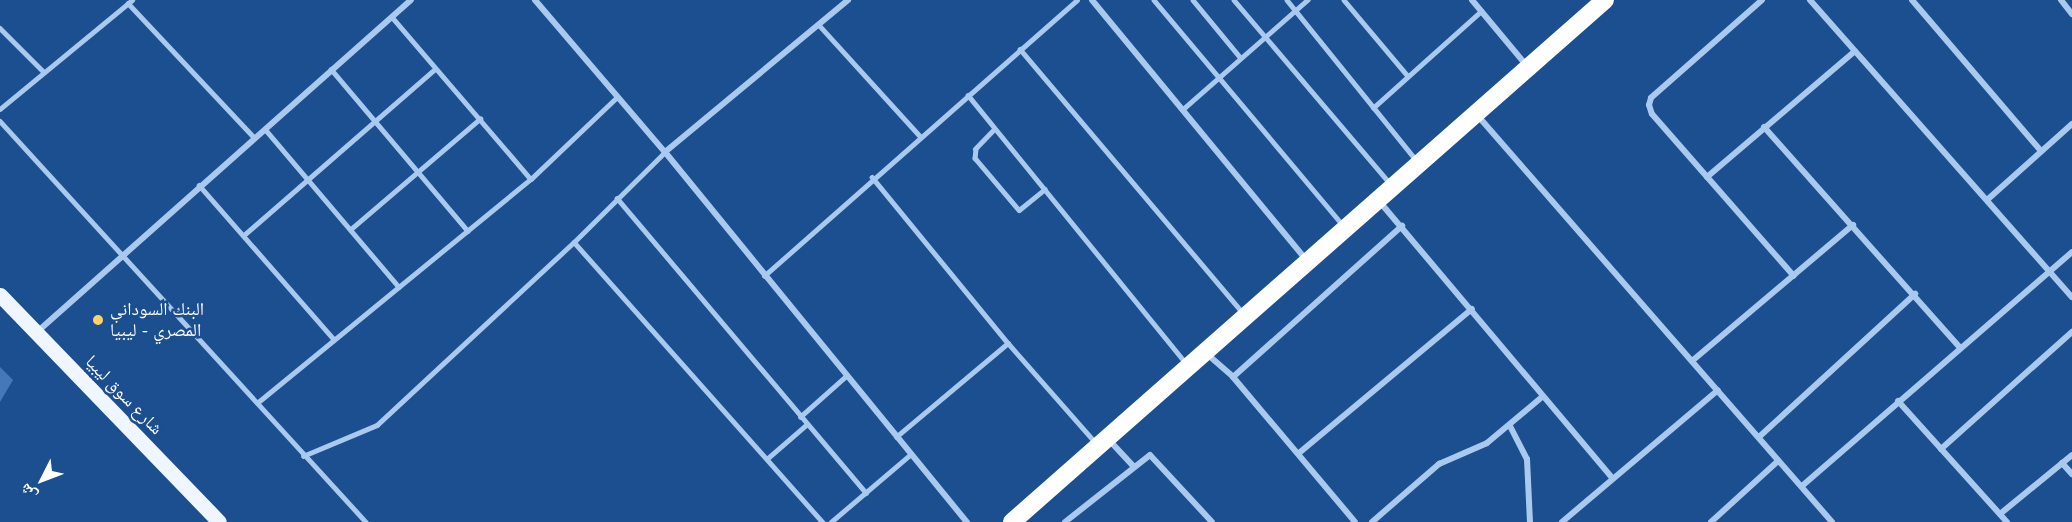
<!DOCTYPE html>
<meta charset="utf-8">
<style>
body{margin:0}
#map{position:relative;width:2072px;height:522px;overflow:hidden;background:#1b4f8f;font-family:"Varela Round","Noto Naskh Arabic",sans-serif}
div>[style]{position:absolute}
.building>*{inset:0;background:#4478b7}
.lane>*{height:4.5px;margin:-2.25px;padding:0 2.25px;transform-origin:2.25px;border-radius:2.25px;background:#a9c9ee}
.street>*{height:6px;margin:-3px;padding:0 3px;transform-origin:3px;border-radius:3px;background:#a9c9ee}
.primary>*{height:15px;margin:-7.5px;padding:0 7.5px;transform-origin:7.5px;border-radius:7.5px;background:#f0f6ff}
.highway>*{height:18px;margin:-9px;padding:0 9px;transform-origin:9px;border-radius:9px;background:#fff}
.dots>*{width:16px;height:16px;translate:-50% -50%;box-sizing:border-box;border:3px solid #1b4f8f;border-radius:50%}
span{translate:-50% -50%;white-space:nowrap;text-align:center;line-height:1.15;-webkit-text-stroke:5px #1b4f8f;paint-order:stroke}
.poi-label{font-size:18px;color:#fff}
.left{translate:0 -50%;text-align:left}
.street-label{font-size:18px;color:#fff}
.north{position:absolute;left:12px;top:450px;width:60px;height:60px;-webkit-text-stroke:4px #1b4f8f;paint-order:stroke;rotate:228deg;font-size:16px;font-weight:700;line-height:24px;text-align:center;color:#fff}
.north::after{content:'';display:block;margin:auto;width:21px;height:27px;background:#fff;clip-path:polygon(50% 0,100% 100%,50% 72%,0 100%)}
</style>
<div id="map">
<div class="building">
<i style="clip-path:polygon(0 367px,13px 380px,0 402px)"></i>
</div>
<div class="lane">
<i style="left:1154px;top:0;width:294px;rotate:50deg"></i>
<i style="left:1193px;top:0;width:74px;rotate:50.5deg"></i>
<i style="left:1234px;top:0;width:240px;rotate:49.6deg"></i>
<i style="left:1287px;top:0;width:206px;rotate:51.1deg"></i>
<i style="left:1344px;top:0;width:99px;rotate:49.9deg"></i>
<i style="left:128px;top:3px;width:184px;rotate:46.8deg"></i>
<i style="left:392px;top:17px;width:213px;rotate:49.4deg"></i>
<i style="left:819px;top:25px;width:150px;rotate:47.7deg"></i>
<i style="left:0;top:28px;width:61px;rotate:45deg"></i>
<i style="left:1020px;top:49px;width:346px;rotate:49.8deg"></i>
<i style="left:331px;top:69px;width:212px;rotate:49.8deg"></i>
<i style="left:968px;top:95px;width:345px;rotate:50.9deg"></i>
<i style="left:1373px;top:108px;width:145px;rotate:-41.9deg"></i>
<i style="left:0;top:109px;width:171px;rotate:-39.5deg"></i>
<i style="left:1182px;top:110px;width:167px;rotate:-41.3deg"></i>
<i style="left:0;top:121px;width:543px;rotate:47.61deg"></i>
<i style="left:265px;top:129px;width:207px;rotate:49.7deg"></i>
<i style="left:995px;top:129px;width:28px;rotate:134deg"></i>
<i style="left:976px;top:149px;width:9px;rotate:96deg"></i>
<i style="left:975px;top:158px;width:68px;rotate:49.8deg"></i>
<i style="left:1019px;top:210px;width:33px;rotate:-39deg"></i>
<i style="left:872px;top:177px;width:215px;rotate:50.7deg"></i>
<i style="left:1008px;top:343px;width:133px;rotate:48.7deg"></i>
<i style="left:199px;top:185px;width:205px;rotate:48.8deg"></i>
<i style="left:617px;top:198px;width:386px;rotate:49.8deg"></i>
<i style="left:351px;top:229px;width:170px;rotate:-40.5deg"></i>
<i style="left:244px;top:235px;width:253px;rotate:-41deg"></i>
<i style="left:574px;top:242px;width:375px;rotate:48.4deg"></i>
<i style="left:764px;top:276px;width:417px;rotate:-41.4deg"></i>
<i style="left:257px;top:403px;width:354px;rotate:-39.3deg"></i>
<i style="left:531px;top:179px;width:119px;rotate:-43.6deg"></i>
<i style="left:800px;top:417px;width:62px;rotate:-41.7deg"></i>
<i style="left:896px;top:437px;width:146px;rotate:-40deg"></i>
<i style="left:303px;top:456px;width:80px;rotate:-22.7deg"></i>
<i style="left:377px;top:425px;width:269px;rotate:-42.9deg"></i>
<i style="left:574px;top:242px;width:128px;rotate:-44.7deg"></i>
<i style="left:768px;top:458px;width:50px;rotate:-41deg"></i>
<i style="left:831px;top:522px;width:105px;rotate:-40.4deg"></i>
</div>
<div class="street">
<i style="left:535px;top:0;width:200px;rotate:49.5deg"></i>
<i style="left:665px;top:152px;width:478px;rotate:50.8deg"></i>
<i style="left:1092px;top:0;width:338px;rotate:50.5deg"></i>
<i style="left:1472px;top:0;width:86px;rotate:50.2deg"></i>
<i style="left:1762px;top:0;width:148px;rotate:138.6deg"></i>
<i style="left:1651px;top:98px;width:7px;rotate:106deg"></i>
<i style="left:1649px;top:105px;width:9px;rotate:72deg"></i>
<i style="left:1652px;top:114px;width:215px;rotate:48.8deg"></i>
<i style="left:1810px;top:0;width:396px;rotate:48.6deg"></i>
<i style="left:1912px;top:0;width:199px;rotate:49.5deg"></i>
<i style="left:2061px;top:0;width:18px;rotate:52deg"></i>
<i style="left:1478px;top:116px;width:539px;rotate:48.91deg"></i>
<i style="left:1764px;top:127px;width:294px;rotate:48.4deg"></i>
<i style="left:665px;top:152px;width:238px;rotate:-39.7deg"></i>
<i style="left:1707px;top:177px;width:194px;rotate:-40.4deg"></i>
<i style="left:1987px;top:200px;width:114px;rotate:-41.8deg"></i>
<i style="left:1379px;top:201px;width:362px;rotate:49.9deg"></i>
<i style="left:37px;top:332px;width:500px;rotate:-41.6deg"></i>
<i style="left:1207px;top:354px;width:35px;rotate:41deg"></i>
<i style="left:1233px;top:377px;width:189px;rotate:49.9deg"></i>
<i style="left:1692px;top:361px;width:211px;rotate:-40.2deg"></i>
<i style="left:1233px;top:377px;width:227px;rotate:-41.8deg"></i>
<i style="left:1898px;top:401px;width:163px;rotate:48deg"></i>
<i style="left:1510px;top:426px;width:37px;rotate:63deg"></i>
<i style="left:1527px;top:459px;width:63px;rotate:87.3deg"></i>
<i style="left:1759px;top:437px;width:212px;rotate:-42.5deg"></i>
<i style="left:1109px;top:440px;width:35px;rotate:47deg"></i>
<i style="left:1941px;top:449px;width:176px;rotate:-41.8deg"></i>
<i style="left:1299px;top:453px;width:225px;rotate:-39.8deg"></i>
<i style="left:2062px;top:463px;width:15px;rotate:48deg"></i>
<i style="left:1802px;top:486px;width:357px;rotate:-40.9deg"></i>
<i style="left:2000px;top:514px;width:93px;rotate:-39.3deg"></i>
<i style="left:1065px;top:522px;width:108px;rotate:-38.2deg"></i>
<i style="left:1150px;top:455px;width:91px;rotate:47.2deg"></i>
<i style="left:1372px;top:522px;width:89px;rotate:-40.9deg"></i>
<i style="left:1439px;top:464px;width:52px;rotate:-23.6deg"></i>
<i style="left:1487px;top:443px;width:72px;rotate:-39.9deg"></i>
<i style="left:1562px;top:522px;width:204px;rotate:-40.2deg"></i>
<i style="left:1711px;top:522px;width:91px;rotate:-42.3deg"></i>
</div>
<div class="primary">
<i style="left:0;top:295px;width:315px;rotate:46deg"></i>
</div>
<div class="highway">
<i style="left:1012px;top:522px;width:790px;rotate:-41.36deg"></i>
</div>
<div class="dots">
<i style="left:98px;top:320px;background:#ffd166"></i>
</div>
<div class="poi-label">
<span class="left" style="left:110px;top:320px">البنك السوداني<br>المصري - ليبيا</span>
</div>
<div class="street-label">
<span style="left:124px;top:395px;rotate:46deg">شارع سوق ليبيا</span>
</div>
<div class="north">ش</div>
</div>
